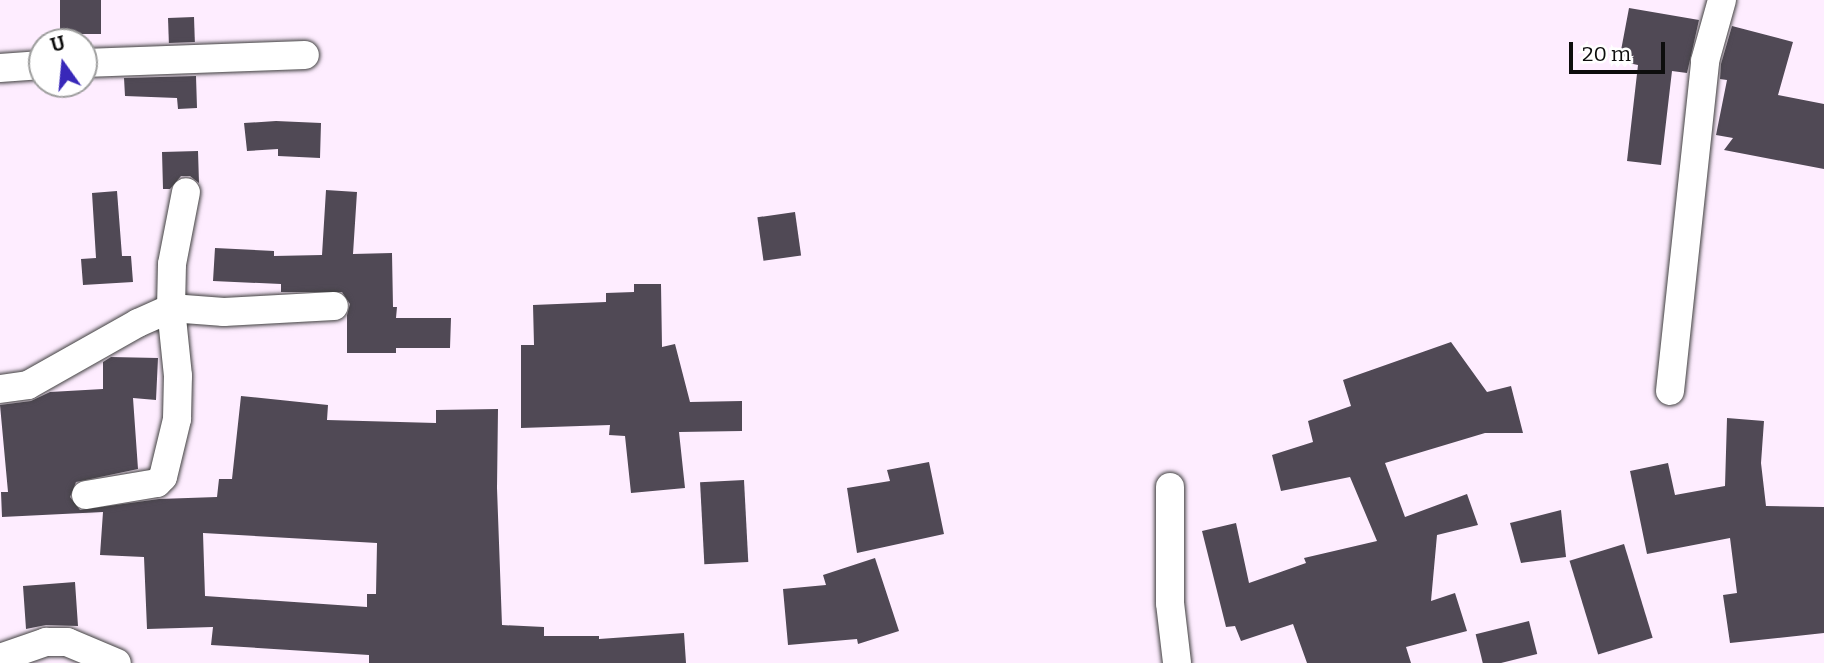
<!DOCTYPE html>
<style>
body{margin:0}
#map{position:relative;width:1824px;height:663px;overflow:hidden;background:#feedff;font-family:Bitter,serif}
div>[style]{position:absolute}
.building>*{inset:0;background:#504955;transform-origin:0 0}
.roads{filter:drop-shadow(0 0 2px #404040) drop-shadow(0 0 2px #404040)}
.street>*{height:28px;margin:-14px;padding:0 14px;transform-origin:14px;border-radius:14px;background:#fff}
span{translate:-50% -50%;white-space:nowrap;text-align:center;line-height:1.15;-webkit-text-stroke:7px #fff;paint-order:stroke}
.north{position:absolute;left:28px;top:28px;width:70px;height:70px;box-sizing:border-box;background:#fff;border:2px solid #9e9e9e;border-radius:50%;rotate:345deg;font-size:19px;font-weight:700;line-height:28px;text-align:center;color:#0d0d0d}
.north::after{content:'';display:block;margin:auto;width:24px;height:32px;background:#3828b9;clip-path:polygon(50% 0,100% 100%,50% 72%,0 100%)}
.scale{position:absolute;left:1569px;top:42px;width:96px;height:32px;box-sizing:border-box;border:4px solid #0d0d0d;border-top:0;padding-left:9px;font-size:21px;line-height:24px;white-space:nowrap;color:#0d0d0d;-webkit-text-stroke:5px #fff;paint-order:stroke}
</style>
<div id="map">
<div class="building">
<i style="left:60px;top:0;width:41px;height:34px"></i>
<i style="clip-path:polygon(1629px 8px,1699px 20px,1687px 73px,1672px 71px,1661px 165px,1627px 161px,1638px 65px,1619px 61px)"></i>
<i style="left:194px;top:17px;width:25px;height:26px;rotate:88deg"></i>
<i style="clip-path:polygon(1732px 26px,1793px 42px,1778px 95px,1824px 104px,1824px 169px,1724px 150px,1733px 138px,1716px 135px,1727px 80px,1720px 79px,1721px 64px)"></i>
<i style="clip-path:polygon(196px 76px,197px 108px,178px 109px,177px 98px,125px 96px,124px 78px)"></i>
<i style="clip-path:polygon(276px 121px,321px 123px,320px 158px,278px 156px,278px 149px,247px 151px,244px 123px)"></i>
<i style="clip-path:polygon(198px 151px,199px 183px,190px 176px,181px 176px,170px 189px,163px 189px,162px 152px)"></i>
<i style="clip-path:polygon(326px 190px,357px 192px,353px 254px,392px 253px,393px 307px,397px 307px,396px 318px,451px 318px,450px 348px,396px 348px,396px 353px,347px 353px,347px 315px,350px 304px,342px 292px,281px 292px,281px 284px,213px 281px,215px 248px,274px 251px,274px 256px,322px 255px)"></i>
<i style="clip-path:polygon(117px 191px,122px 256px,131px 256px,133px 282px,83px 285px,81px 259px,96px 258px,92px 193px)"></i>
<i style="left:795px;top:212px;width:44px;height:38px;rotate:82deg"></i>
<i style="clip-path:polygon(634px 284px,661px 284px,662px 347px,675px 344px,690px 402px,742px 401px,742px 431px,679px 432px,685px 488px,631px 493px,625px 436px,609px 435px,610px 425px,521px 428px,521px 345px,534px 345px,533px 305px,606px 302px,606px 293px,634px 292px)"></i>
<i style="clip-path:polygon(1451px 342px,1487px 392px,1511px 386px,1523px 433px,1485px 433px,1385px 463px,1405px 517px,1467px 494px,1478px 525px,1437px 535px,1431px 601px,1455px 593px,1467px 631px,1406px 647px,1411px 663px,1307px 663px,1293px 624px,1241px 641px,1235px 626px,1226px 627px,1202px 531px,1236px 523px,1249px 583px,1306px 563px,1304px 558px,1377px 541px,1350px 477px,1281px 491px,1272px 455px,1313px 442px,1308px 421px,1351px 406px,1343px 380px)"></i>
<i style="clip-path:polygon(evenodd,111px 357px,158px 358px,156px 400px,133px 398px,138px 469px,76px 482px,70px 497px,80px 510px,159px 499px,217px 497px,219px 479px,232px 479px,241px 396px,328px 405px,327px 420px,436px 423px,436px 410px,498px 409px,497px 488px,502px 625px,544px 627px,544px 636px,599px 636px,599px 639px,684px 633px,686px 663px,369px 663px,369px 655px,211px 645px,213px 627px,147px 629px,144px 557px,100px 555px,103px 512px,2px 517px,1px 492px,8px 492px,0 405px,31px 401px,50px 392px,103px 389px,103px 362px,111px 357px,203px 533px,377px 543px,376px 594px,367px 594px,367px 607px,205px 596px,203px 533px)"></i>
<i style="clip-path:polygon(1727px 418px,1764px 421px,1761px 463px,1766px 506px,1824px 507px,1824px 633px,1730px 643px,1723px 595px,1737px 593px,1730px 538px,1647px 554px,1630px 471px,1668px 463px,1675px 495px,1725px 486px)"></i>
<i style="clip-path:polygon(929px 462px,944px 534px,857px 553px,847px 488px,890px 481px,887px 470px)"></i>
<i style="left:744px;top:480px;width:82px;height:44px;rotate:87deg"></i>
<i style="clip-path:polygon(1561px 510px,1566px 557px,1521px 563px,1510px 523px)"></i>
<i style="left:1624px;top:544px;width:98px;height:57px;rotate:73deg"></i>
<i style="clip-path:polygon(875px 558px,899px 631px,858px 644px,857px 639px,788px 645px,783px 589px,826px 585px,823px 575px)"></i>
<i style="clip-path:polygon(75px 582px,78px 626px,46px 625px,26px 629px,23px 586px)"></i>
<i style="left:1529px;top:621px;width:34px;height:55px;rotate:76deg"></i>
</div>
<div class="roads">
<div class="street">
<i style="left:84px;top:63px;width:221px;rotate:-2.1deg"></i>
<i style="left:0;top:68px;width:42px;rotate:-4.1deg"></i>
<i style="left:0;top:389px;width:28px;rotate:-8deg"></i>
<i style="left:28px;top:385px;width:126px;rotate:-29.4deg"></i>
<i style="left:138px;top:323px;width:36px;rotate:-24deg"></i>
<i style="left:171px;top:308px;width:53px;rotate:4.3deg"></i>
<i style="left:224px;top:312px;width:110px;rotate:-3.1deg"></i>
<i style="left:1670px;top:391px;width:332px;rotate:-83.9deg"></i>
<i style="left:1705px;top:61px;width:63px;rotate:-74.4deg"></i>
<i style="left:1170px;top:487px;width:116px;rotate:90deg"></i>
<i style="left:1170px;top:603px;width:60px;rotate:83.3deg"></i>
<i style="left:86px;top:495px;width:72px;rotate:-9.6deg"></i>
<i style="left:157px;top:483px;width:8px;rotate:-45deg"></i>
<i style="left:163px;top:477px;width:60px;rotate:-76.4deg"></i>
<i style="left:177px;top:419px;width:43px;rotate:-88.7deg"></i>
<i style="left:178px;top:376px;width:68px;rotate:-95.9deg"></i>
<i style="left:171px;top:308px;width:44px;rotate:-88.7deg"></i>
<i style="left:172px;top:264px;width:73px;rotate:-79deg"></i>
<i style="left:0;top:658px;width:49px;rotate:-19.2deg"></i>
<i style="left:46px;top:642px;width:21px"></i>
<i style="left:67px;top:642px;width:54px;rotate:22.8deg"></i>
</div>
</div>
<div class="north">U</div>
<div class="scale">20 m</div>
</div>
